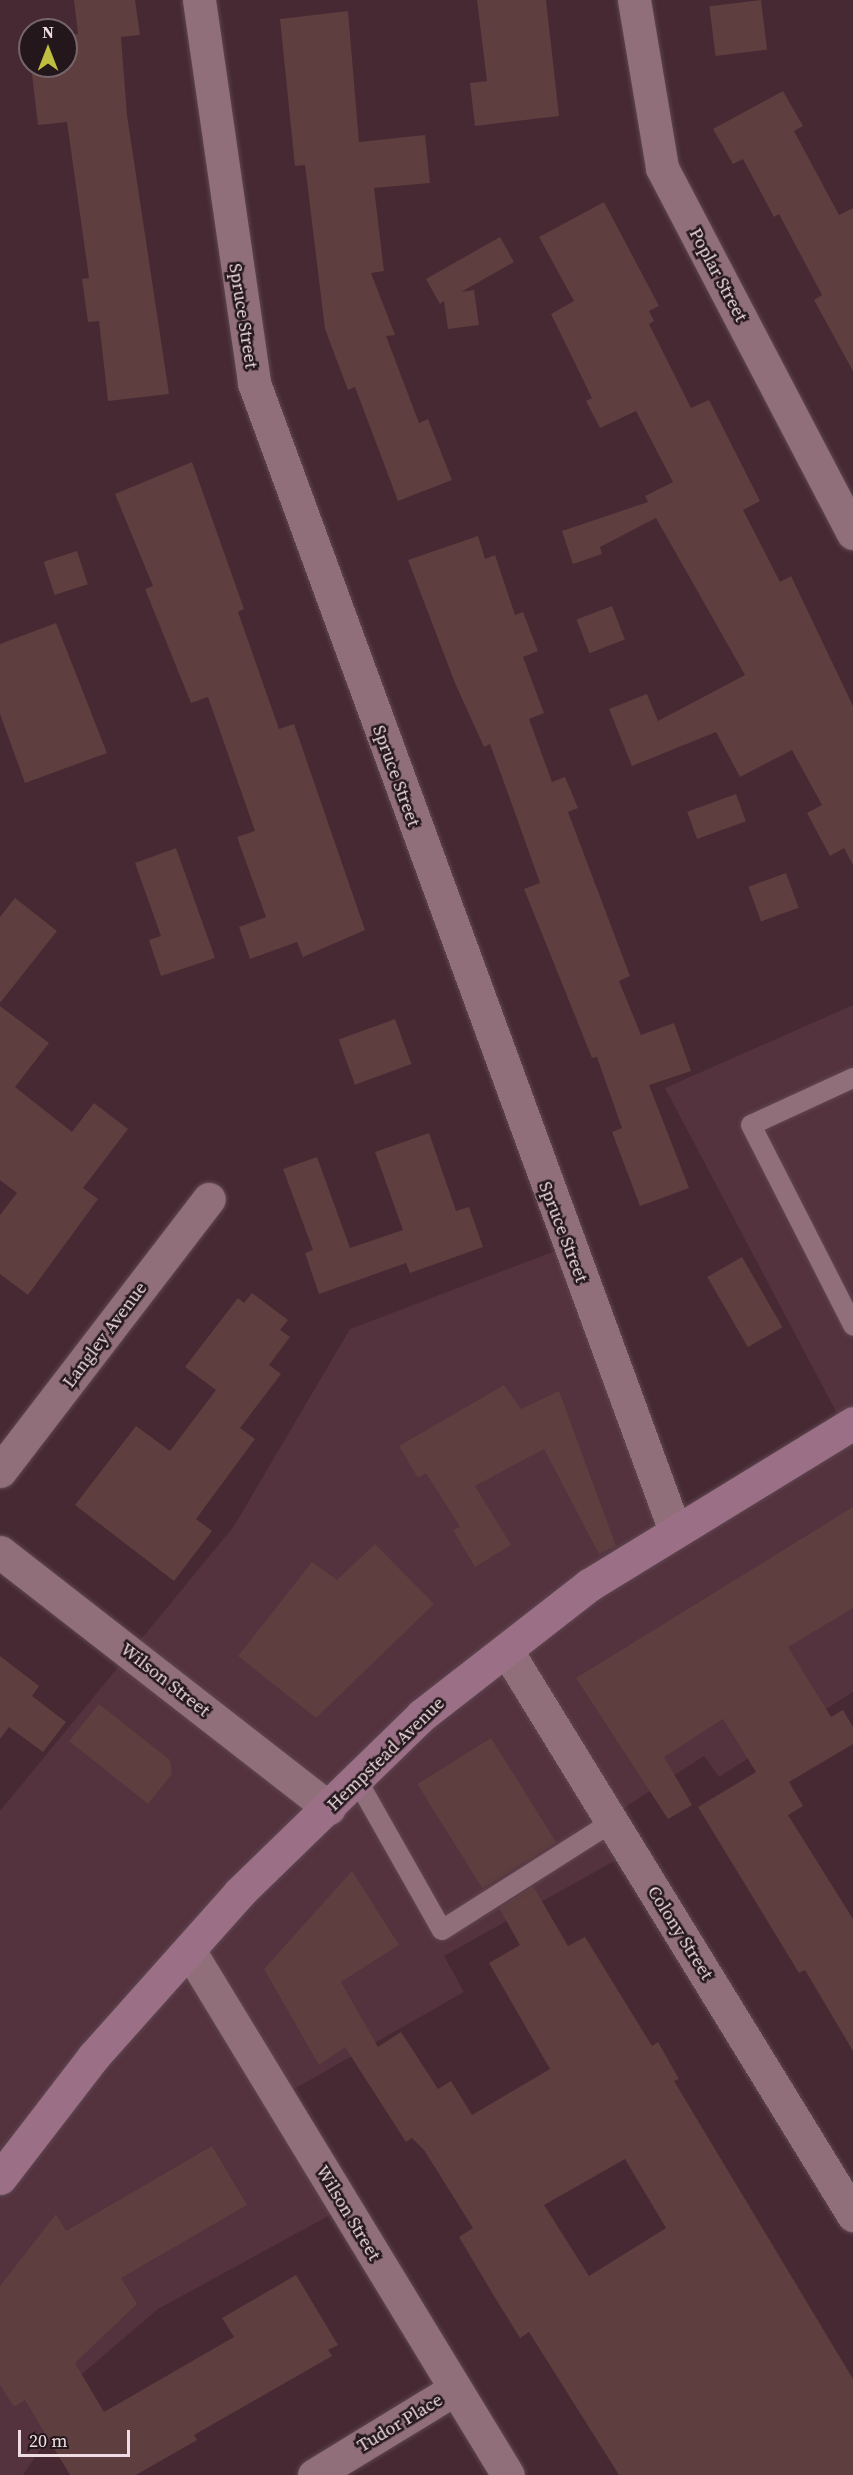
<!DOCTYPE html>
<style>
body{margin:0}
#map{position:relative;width:853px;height:2475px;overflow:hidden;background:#462933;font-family:"Source Serif 4",serif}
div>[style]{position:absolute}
.built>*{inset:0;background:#54323e}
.building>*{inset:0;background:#5e3e3e;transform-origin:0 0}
.roads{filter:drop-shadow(0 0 2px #5e464f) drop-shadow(0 0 2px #5e464f)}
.lane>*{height:20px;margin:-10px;padding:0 10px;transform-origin:10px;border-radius:10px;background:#916f7a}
.street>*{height:33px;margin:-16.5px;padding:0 16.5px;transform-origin:16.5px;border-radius:16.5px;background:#916f7a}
.secondary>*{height:33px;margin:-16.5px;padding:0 16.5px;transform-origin:16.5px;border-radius:16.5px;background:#9b7086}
span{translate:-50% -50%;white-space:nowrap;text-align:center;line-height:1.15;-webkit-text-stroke:5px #24171b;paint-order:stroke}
.street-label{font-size:18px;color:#f0dde3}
.north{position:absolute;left:18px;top:18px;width:60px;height:60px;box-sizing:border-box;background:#24171b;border:2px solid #76666b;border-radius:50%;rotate:0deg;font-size:16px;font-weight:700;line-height:24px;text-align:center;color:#f0dde3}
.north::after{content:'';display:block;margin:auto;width:21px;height:27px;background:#c0be40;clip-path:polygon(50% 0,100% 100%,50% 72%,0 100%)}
.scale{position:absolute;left:18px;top:2430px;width:112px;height:27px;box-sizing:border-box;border:3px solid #f0dde3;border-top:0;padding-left:8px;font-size:18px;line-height:21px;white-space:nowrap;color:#f0dde3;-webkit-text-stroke:4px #24171b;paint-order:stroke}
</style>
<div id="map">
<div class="built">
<i style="clip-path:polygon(853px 1005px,853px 1692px,719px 1777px,704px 1756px,616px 1813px,638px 1848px,444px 1956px,464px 1992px,289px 2092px,354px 2202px,158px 2309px,48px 2403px,59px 2422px,23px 2475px,0 2475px,0 1811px,234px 1526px,350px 1329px,563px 1248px,667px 1529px,842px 1423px,665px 1088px)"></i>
</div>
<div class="building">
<i style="clip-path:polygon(74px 0,135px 0,140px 35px,121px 37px,127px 115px,169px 394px,108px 401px,99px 321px,88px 322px,82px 279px,89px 278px,67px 122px,38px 125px,31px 66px,66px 66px,66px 36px,78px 34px)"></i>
<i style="clip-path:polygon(477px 0,546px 0,559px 116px,475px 126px,470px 83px,487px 81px)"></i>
<i style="left:761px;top:0;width:50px;height:52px;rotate:83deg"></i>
<i style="clip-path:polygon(348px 11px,359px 142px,425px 135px,430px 183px,374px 188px,384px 271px,371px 273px,395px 335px,386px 336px,419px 423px,428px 419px,452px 480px,398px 501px,355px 387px,348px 390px,325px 329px,305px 165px,295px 166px,280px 19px)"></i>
<i style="clip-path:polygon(783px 91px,803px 126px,794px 131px,839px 215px,853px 208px,853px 371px,814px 300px,822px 295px,779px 214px,774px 217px,743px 159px,733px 164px,713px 129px)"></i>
<i style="clip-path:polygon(604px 202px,659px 306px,649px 311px,654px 321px,649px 324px,691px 408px,709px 400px,760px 501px,743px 510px,780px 582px,791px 576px,853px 706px,853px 865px,844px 848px,830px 856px,807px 813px,822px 805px,792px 750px,740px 777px,716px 732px,632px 766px,609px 709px,647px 694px,658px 721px,745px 675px,656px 518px,600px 547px,602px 554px,573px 564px,562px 531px,648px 502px,645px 496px,673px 482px,636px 411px,600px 428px,586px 401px,592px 398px,551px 314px,574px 301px,539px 237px)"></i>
<i style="clip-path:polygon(500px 237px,514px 262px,461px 292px,474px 290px,479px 325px,448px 329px,444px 301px,440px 304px,426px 279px)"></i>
<i style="clip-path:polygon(192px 462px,244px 609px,238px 612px,279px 729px,294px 724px,365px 930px,303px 957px,297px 942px,250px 959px,239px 927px,266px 917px,237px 837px,255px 831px,208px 697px,191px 703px,145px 589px,153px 586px,115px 494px)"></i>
<i style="clip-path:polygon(478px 536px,485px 559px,495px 555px,515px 615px,523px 612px,538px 651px,523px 657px,544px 713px,529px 719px,552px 782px,565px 777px,578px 808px,568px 812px,630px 976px,619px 981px,641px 1035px,674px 1023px,691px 1071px,649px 1085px,689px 1188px,640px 1206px,612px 1132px,622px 1128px,597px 1057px,592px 1058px,524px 889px,540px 883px,510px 799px,490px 744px,484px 747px,455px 683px,408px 560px)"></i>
<i style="left:77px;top:551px;width:35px;height:35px;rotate:72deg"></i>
<i style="left:612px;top:606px;width:36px;height:38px;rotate:69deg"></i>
<i style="clip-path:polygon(56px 623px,107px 753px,25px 783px,0 714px,0 644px)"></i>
<i style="left:736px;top:794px;width:29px;height:52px;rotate:70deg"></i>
<i style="clip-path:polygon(176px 848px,215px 958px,161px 976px,149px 940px,161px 936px,135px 863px)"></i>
<i style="left:786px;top:873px;width:37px;height:40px;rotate:70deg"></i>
<i style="clip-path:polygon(15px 898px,57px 931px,0 1003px,0 917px)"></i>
<i style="clip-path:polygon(0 1006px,49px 1043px,15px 1087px,72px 1132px,94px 1103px,128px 1129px,83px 1188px,98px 1199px,28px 1295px,0 1274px,0 1215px,17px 1193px,0 1180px)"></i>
<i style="left:395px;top:1019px;width:48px;height:60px;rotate:70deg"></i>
<i style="clip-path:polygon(429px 1133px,456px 1211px,469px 1207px,483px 1247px,410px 1273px,406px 1263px,319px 1294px,305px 1253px,313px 1250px,283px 1169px,317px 1157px,350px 1248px,403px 1230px,375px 1152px)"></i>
<i style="left:742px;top:1257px;width:81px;height:40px;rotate:60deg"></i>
<i style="clip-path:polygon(252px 1293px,288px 1320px,280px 1330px,290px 1337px,269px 1365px,281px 1374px,240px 1428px,255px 1439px,196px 1519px,212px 1531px,174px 1581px,75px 1505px,136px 1426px,170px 1451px,216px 1390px,185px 1367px,238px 1298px,244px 1303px)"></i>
<i style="clip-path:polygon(504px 1385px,521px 1409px,559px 1391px,616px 1546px,599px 1554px,544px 1449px,475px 1486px,511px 1545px,475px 1567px,453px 1530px,460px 1527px,426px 1473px,418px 1478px,399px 1446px)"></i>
<i style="clip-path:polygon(853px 1507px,853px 1608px,788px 1647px,831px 1717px,843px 1710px,853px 1727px,853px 1744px,789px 1782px,803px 1806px,788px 1815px,853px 1919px,853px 2051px,805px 1970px,799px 1973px,698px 1807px,756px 1772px,723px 1719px,664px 1757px,692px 1805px,668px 1819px,576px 1678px)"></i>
<i style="clip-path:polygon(375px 1544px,434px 1604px,316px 1718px,238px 1656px,312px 1562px,337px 1580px)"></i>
<i style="clip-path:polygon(0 1656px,39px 1686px,32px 1696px,66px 1722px,43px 1752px,9px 1727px,0 1739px)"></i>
<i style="clip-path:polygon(99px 1704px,170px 1760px,172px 1774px,148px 1804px,69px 1741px)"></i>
<i style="left:491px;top:1738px;width:123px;height:87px;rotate:58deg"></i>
<i style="clip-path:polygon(evenodd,352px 1871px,399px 1945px,341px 1982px,378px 2047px,401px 2032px,438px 2089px,451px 2081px,472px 2115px,550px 2069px,489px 1963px,520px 1945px,499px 1908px,533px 1886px,568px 1946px,585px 1937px,652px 2046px,658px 2042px,679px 2079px,674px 2081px,853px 2379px,853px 2475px,619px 2475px,529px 2332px,520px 2338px,494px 2296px,459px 2237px,473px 2228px,424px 2150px,412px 2138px,406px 2142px,345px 2047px,319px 2065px,264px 1969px,352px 1871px,625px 2159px,666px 2228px,589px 2276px,544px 2205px,625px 2159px)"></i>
<i style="clip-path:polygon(212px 2146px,247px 2205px,121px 2278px,137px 2304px,75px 2363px,104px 2412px,234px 2337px,222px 2318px,296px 2275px,338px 2345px,328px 2350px,332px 2356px,194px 2435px,197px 2440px,136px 2475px,70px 2475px,25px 2400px,14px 2407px,0 2385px,0 2286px,56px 2214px,66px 2231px)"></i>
</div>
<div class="roads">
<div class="lane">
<i style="left:853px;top:1078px;width:112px;rotate:155.3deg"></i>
<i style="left:751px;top:1125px;width:225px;rotate:63deg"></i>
<i style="left:357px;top:1780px;width:172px;rotate:60.5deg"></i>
<i style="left:442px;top:1930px;width:201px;rotate:-32.4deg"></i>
</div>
<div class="street">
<i style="left:199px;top:0;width:387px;rotate:81.8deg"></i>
<i style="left:254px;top:383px;width:1223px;rotate:69.86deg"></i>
<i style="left:634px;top:0;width:170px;rotate:80.5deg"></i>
<i style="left:662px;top:168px;width:412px;rotate:62.4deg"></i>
<i style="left:0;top:1471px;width:343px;rotate:-52.5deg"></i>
<i style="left:0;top:1552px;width:417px;rotate:37.9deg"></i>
<i style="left:507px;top:1651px;width:662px;rotate:58.47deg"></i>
<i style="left:189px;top:1950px;width:614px;rotate:58.72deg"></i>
<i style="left:314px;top:2475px;width:165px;rotate:-31.4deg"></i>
</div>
<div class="secondary">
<i style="left:0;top:2178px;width:154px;rotate:-52.4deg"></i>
<i style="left:94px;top:2056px;width:218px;rotate:-48.3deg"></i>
<i style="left:239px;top:1893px;width:255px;rotate:-44.2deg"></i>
<i style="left:422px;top:1715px;width:212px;rotate:-37.9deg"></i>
<i style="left:589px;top:1585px;width:310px;rotate:-31.5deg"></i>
</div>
</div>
<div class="street-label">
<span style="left:718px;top:275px;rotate:62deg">Poplar Street</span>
<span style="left:243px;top:316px;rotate:81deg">Spruce Street</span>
<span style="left:396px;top:776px;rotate:70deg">Spruce Street</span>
<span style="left:563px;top:1232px;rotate:69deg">Spruce Street</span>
<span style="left:105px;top:1335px;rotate:-53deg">Langley Avenue</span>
<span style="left:165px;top:1680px;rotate:38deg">Wilson Street</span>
<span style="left:386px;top:1754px;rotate:-44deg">Hempstead Avenue</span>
<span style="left:680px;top:1933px;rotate:58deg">Colony Street</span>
<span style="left:348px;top:2213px;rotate:59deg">Wilson Street</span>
<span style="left:400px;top:2423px;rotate:-31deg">Tudor Place</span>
</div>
<div class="north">N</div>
<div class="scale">20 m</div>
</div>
